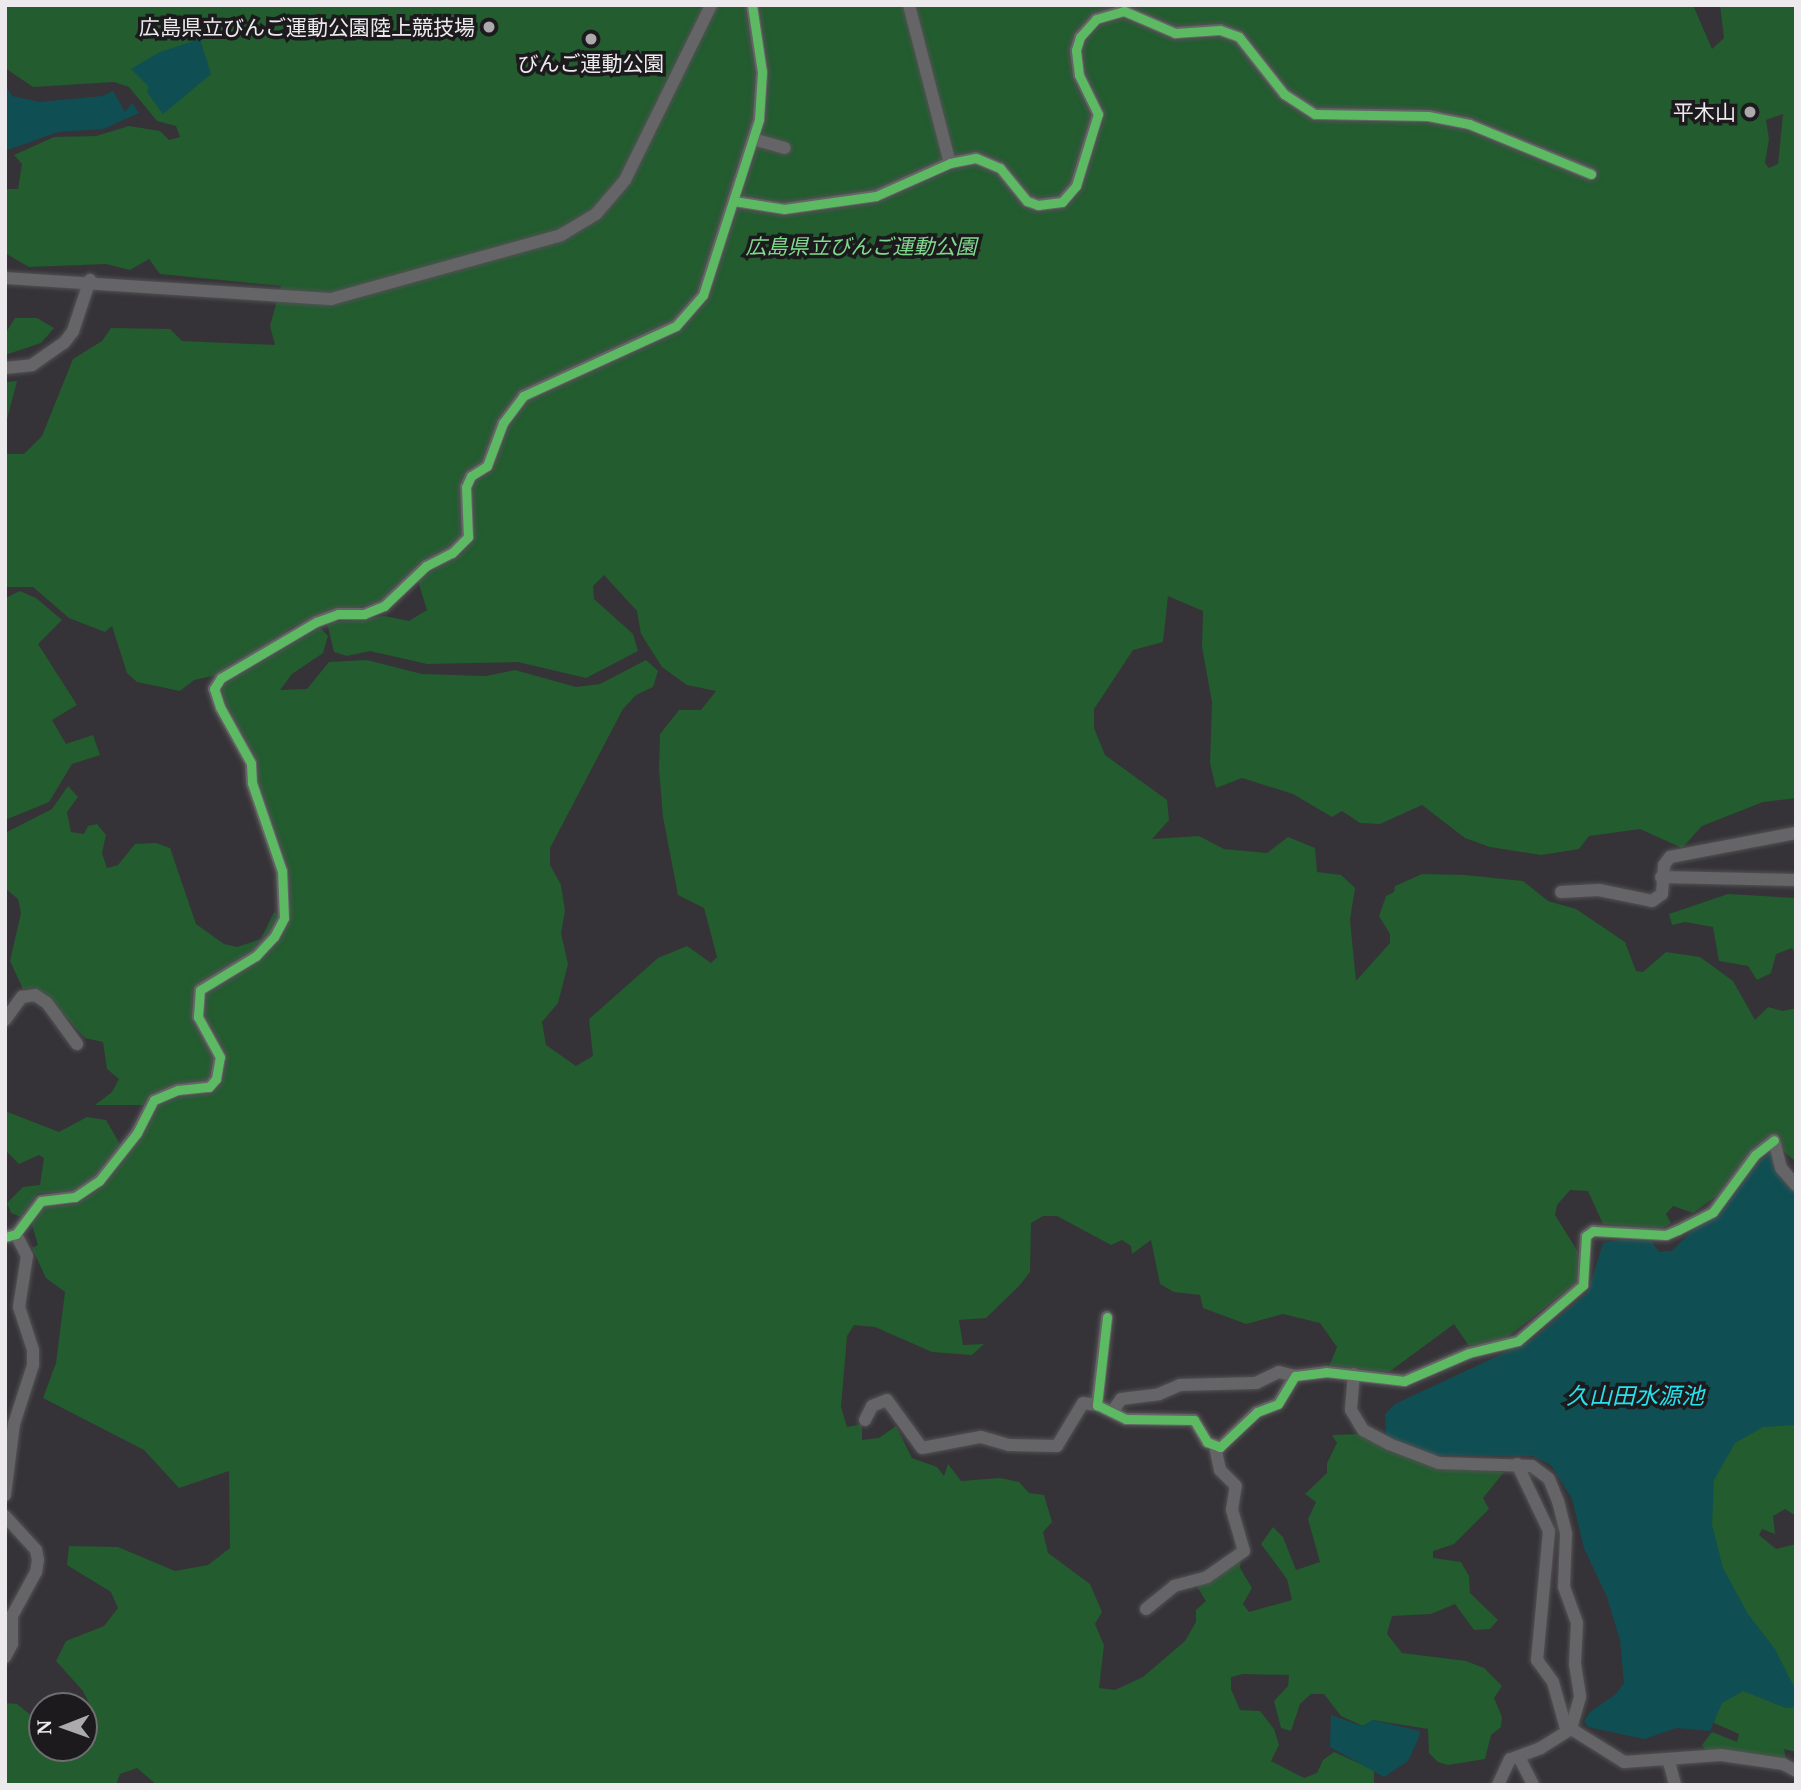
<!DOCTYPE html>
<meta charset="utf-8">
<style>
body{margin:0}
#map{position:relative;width:1801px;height:1790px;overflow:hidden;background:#353337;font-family:"Noto Serif","Noto Sans JP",serif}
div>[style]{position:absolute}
.green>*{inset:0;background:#225c2f}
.water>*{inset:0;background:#0f4f53}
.roads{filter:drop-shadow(0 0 2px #535154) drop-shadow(0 0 2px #535154)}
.minor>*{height:12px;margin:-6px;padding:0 6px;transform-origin:6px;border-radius:6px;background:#656467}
.cycleway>*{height:9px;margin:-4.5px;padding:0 4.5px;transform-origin:4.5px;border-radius:4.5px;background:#5cba63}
.dots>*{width:19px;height:19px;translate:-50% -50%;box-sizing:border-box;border:4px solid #1c1a1d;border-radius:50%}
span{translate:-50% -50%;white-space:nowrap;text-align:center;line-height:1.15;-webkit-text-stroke:7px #1c1a1d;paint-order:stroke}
.poi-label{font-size:21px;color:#edeaee}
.right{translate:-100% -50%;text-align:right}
.park-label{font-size:21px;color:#80da8e;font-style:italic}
.water-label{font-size:23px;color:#24e3ec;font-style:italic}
.frame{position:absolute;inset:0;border:7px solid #edeaee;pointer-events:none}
.north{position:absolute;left:28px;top:1692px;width:70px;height:70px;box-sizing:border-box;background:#1c1a1d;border:2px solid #706d71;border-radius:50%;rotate:269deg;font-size:19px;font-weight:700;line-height:28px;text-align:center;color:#edeaee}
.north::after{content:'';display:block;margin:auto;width:24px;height:32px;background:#adaaae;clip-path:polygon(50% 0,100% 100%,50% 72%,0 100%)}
</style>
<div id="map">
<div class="green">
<i style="clip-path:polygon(evenodd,5px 5px,1693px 5px,1712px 49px,1724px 38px,1720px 5px,1796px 5px,1796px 798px,1763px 802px,1702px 826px,1682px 848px,1640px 829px,1589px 836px,1579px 849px,1541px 855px,1490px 847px,1465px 838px,1422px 805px,1380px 824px,1360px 823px,1342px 811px,1332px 817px,1293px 794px,1242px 778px,1216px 788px,1210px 763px,1212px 702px,1202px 647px,1203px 611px,1168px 596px,1163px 642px,1133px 650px,1094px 709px,1094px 728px,1105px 755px,1167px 800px,1169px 820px,1152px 839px,1199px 836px,1224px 849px,1267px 853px,1288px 837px,1315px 848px,1317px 872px,1341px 875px,1355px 888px,1350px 920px,1356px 981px,1390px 943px,1390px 934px,1379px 916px,1386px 896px,1394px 892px,1395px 886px,1422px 874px,1465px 875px,1523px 881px,1548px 901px,1576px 909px,1625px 942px,1636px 971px,1643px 972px,1666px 952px,1700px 957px,1733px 981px,1755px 1020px,1768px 1007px,1783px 1011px,1796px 1008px,1796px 1162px,1780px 1148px,1774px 1133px,1719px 1194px,1693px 1213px,1673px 1206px,1666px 1214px,1671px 1223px,1660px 1230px,1603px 1224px,1588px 1191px,1570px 1190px,1557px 1205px,1555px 1215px,1580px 1255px,1585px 1276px,1501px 1342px,1469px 1346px,1454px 1324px,1389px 1372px,1328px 1369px,1337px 1347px,1320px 1323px,1283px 1314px,1246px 1324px,1203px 1308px,1200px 1295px,1174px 1292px,1160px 1284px,1151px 1240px,1132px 1254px,1131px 1246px,1122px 1240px,1111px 1245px,1057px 1216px,1043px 1216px,1031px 1223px,1030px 1272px,1020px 1285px,986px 1318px,959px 1320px,963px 1345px,984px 1344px,972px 1355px,932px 1352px,875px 1327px,854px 1325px,847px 1336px,841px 1407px,847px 1427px,862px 1424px,862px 1440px,879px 1438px,896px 1426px,912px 1458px,937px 1467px,944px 1476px,948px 1464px,961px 1481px,1000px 1478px,1019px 1482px,1029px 1493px,1044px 1495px,1052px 1522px,1043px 1532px,1048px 1553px,1090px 1584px,1102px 1612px,1095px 1624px,1104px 1645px,1099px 1688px,1115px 1690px,1143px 1677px,1185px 1641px,1196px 1622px,1196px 1610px,1206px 1601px,1196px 1585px,1241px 1557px,1240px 1568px,1252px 1588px,1243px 1604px,1249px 1612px,1292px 1600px,1287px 1579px,1261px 1544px,1273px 1527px,1283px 1537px,1296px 1570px,1320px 1562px,1308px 1519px,1316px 1502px,1305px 1494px,1327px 1473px,1327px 1463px,1337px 1443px,1332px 1435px,1363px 1434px,1438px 1466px,1504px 1472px,1483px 1498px,1489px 1509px,1454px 1544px,1433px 1551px,1433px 1558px,1461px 1562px,1469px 1576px,1470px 1593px,1498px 1620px,1490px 1629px,1474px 1630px,1455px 1604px,1431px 1614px,1392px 1616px,1387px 1634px,1402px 1653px,1466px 1661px,1484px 1668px,1502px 1686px,1494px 1698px,1502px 1717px,1501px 1727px,1491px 1735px,1485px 1759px,1448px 1765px,1438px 1762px,1429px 1753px,1428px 1729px,1373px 1720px,1363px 1726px,1341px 1716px,1324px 1694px,1311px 1694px,1300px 1704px,1291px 1731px,1281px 1728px,1274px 1701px,1288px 1686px,1289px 1675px,1243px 1674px,1231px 1677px,1231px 1689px,1240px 1710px,1260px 1711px,1274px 1729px,1279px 1745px,1271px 1761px,1304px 1778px,1317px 1773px,1323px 1760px,1334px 1752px,1374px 1770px,1374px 1785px,157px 1785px,137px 1768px,120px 1774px,116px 1785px,5px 1785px,5px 1703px,17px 1704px,42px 1724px,42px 1748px,84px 1748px,97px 1720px,83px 1691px,56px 1661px,66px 1641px,104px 1626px,118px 1608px,111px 1592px,67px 1565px,69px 1546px,118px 1547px,175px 1571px,208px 1565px,230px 1548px,229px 1471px,179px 1488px,144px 1450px,43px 1398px,56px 1363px,65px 1292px,46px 1278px,32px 1248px,38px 1245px,31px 1222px,42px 1203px,86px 1195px,148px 1111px,178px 1092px,209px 1089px,223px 1068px,200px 1016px,202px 991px,276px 938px,287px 891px,253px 783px,216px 689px,222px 679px,317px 624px,328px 636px,323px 653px,292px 674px,280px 690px,307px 689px,329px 662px,367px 660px,422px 674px,486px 676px,515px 670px,576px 687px,600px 684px,646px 660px,658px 671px,653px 687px,636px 695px,623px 709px,550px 848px,550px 865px,561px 885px,565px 911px,561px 933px,568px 964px,558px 1003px,542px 1022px,546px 1045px,576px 1066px,593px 1056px,589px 1019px,658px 958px,687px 946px,711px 963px,717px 957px,704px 908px,678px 895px,663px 817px,659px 769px,660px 734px,679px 710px,701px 710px,716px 691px,687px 685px,662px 667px,641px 634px,637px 611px,604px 575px,593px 586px,594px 599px,633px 634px,638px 651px,586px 678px,518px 662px,427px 664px,370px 651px,347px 656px,334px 652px,327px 623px,385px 616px,409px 621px,427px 610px,417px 578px,463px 552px,473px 537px,463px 536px,381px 602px,314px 618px,289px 629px,271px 646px,233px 663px,217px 675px,194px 680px,180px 691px,137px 682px,127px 673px,112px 626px,105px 632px,69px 618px,33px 587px,5px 587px,5px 454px,24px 454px,42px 436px,73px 359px,102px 341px,111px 328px,170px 329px,182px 341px,275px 345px,270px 326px,281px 286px,160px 274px,149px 259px,130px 270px,106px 264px,29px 267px,5px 253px,5px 189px,18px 189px,22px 164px,14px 155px,54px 137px,96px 136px,129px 126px,160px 131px,169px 140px,180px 137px,176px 126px,157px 121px,129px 87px,114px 82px,33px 87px,5px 68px,5px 5px,1783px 114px,1778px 164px,1769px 168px,1765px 163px,1769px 139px,1766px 120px,1783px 114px)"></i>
<i style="clip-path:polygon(15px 318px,37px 318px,54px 328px,41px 343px,5px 355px,5px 334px)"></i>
<i style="clip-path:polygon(17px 381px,5px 427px,5px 382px)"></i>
<i style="clip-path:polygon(20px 591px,36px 598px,62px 620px,38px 644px,77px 705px,52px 720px,66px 744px,93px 735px,100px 755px,72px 764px,49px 802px,5px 820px,5px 598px)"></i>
<i style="clip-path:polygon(68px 786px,78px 797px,67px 812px,71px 832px,84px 834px,88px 826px,97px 824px,106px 835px,102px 853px,107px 868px,118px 865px,135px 844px,156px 843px,170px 848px,196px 924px,224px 944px,237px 947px,261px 939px,274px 912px,282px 917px,273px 937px,199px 989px,195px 1003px,219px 1057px,215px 1079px,145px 1105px,95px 1105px,112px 1092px,119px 1079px,107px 1069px,103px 1042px,85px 1038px,51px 1001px,34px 988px,23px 989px,10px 961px,21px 913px,18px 899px,5px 888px,5px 833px,52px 809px)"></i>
<i style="clip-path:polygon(1728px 894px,1796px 898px,1796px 956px,1792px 948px,1776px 954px,1771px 973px,1757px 980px,1748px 966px,1719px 961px,1713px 927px,1685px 922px,1672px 925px,1669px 914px)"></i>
<i style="clip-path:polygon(5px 1111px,59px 1132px,87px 1117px,106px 1120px,124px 1151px,84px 1192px,38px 1193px,21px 1217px,11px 1213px,7px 1203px,23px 1187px,40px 1185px,44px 1158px,39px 1155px,19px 1164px,5px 1150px)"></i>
<i style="clip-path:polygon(1796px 1416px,1796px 1516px,1785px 1509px,1773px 1516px,1775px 1534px,1762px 1529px,1759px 1535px,1776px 1549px,1796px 1544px,1796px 1752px,1784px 1749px,1786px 1761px,1706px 1751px,1702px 1745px,1712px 1732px,1737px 1742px,1739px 1734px,1714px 1723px,1718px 1697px,1750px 1636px,1702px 1522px,1713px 1472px,1733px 1430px)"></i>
</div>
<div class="water">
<i style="clip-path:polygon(200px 39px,211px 74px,163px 114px,147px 92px,149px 87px,131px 69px,160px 52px)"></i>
<i style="clip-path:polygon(6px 86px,12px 96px,40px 102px,103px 96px,113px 91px,125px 112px,132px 103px,139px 113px,103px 129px,58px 132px,5px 151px)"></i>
<i style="clip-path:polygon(1771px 1150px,1796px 1187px,1796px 1425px,1763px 1427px,1735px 1443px,1714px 1480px,1712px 1525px,1723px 1568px,1748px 1614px,1775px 1649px,1796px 1691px,1796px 1707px,1786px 1708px,1743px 1691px,1722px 1703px,1710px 1731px,1677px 1728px,1644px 1739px,1588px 1727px,1584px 1721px,1590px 1712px,1615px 1695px,1624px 1683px,1620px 1640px,1607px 1597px,1584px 1548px,1572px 1499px,1551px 1465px,1533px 1456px,1428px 1455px,1386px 1436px,1385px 1414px,1395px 1404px,1532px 1340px,1588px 1292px,1603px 1243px,1636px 1237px,1650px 1239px,1659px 1252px,1672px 1251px)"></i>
<i style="clip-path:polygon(1331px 1715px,1362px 1726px,1373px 1720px,1420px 1731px,1419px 1737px,1408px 1761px,1384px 1777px,1330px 1747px)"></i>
</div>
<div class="roads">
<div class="minor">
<i style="left:909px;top:5px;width:163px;rotate:75.5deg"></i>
<i style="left:753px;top:139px;width:33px;rotate:16deg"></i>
<i style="left:734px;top:201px;width:51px;rotate:9.1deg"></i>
<i style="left:784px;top:209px;width:93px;rotate:-8deg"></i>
<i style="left:876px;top:196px;width:81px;rotate:-24deg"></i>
<i style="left:950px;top:163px;width:26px;rotate:-11deg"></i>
<i style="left:976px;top:158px;width:26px;rotate:23deg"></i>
<i style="left:1000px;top:168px;width:43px;rotate:50.7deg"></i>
<i style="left:1027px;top:201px;width:12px;rotate:20deg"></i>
<i style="left:1038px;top:205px;width:24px;rotate:-7deg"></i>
<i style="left:1062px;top:202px;width:21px;rotate:-49deg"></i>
<i style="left:1076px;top:186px;width:75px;rotate:-73deg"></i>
<i style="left:1098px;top:114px;width:43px;rotate:-116deg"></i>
<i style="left:1079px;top:75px;width:25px;rotate:-97deg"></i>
<i style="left:1076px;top:50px;width:14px;rotate:-73deg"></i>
<i style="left:1080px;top:37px;width:24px;rotate:-48deg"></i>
<i style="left:1096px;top:19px;width:29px;rotate:-16deg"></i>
<i style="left:1124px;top:11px;width:56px;rotate:23.3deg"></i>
<i style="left:1175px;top:33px;width:45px;rotate:-3.8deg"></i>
<i style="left:1220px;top:30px;width:20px;rotate:20deg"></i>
<i style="left:1239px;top:37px;width:73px;rotate:51.7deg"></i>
<i style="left:1284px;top:94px;width:37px;rotate:33deg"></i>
<i style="left:1315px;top:114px;width:113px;rotate:1deg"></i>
<i style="left:1428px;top:116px;width:42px;rotate:11deg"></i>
<i style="left:1469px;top:124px;width:132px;rotate:22.3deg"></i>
<i style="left:5px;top:278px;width:327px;rotate:3.7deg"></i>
<i style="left:331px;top:299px;width:239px;rotate:-15.5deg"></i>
<i style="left:561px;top:235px;width:41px;rotate:-31deg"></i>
<i style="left:596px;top:214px;width:45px;rotate:-49.5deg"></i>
<i style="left:625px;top:180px;width:195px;rotate:-63.8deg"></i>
<i style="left:5px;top:368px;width:27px;rotate:-6deg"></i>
<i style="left:32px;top:365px;width:39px;rotate:-35deg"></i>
<i style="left:64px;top:343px;width:15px;rotate:-53deg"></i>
<i style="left:73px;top:331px;width:54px;rotate:-71.6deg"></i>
<i style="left:1661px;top:877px;width:135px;rotate:1.3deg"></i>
<i style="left:1561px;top:892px;width:38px;rotate:-3deg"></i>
<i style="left:1599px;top:890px;width:54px;rotate:11.7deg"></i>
<i style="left:1652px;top:901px;width:12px;rotate:-35deg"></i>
<i style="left:1662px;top:894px;width:29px;rotate:-86deg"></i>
<i style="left:1664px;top:865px;width:10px;rotate:-53deg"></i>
<i style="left:1670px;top:857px;width:128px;rotate:-10.8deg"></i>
<i style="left:5px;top:1020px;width:29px;rotate:-54deg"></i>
<i style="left:22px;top:997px;width:13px;rotate:-9deg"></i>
<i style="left:35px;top:995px;width:14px;rotate:34deg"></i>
<i style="left:47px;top:1003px;width:51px;rotate:53.8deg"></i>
<i style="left:1774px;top:1140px;width:29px;rotate:76deg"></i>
<i style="left:1781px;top:1168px;width:23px;rotate:49deg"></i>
<i style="left:5px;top:1237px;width:11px;rotate:-15deg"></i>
<i style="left:16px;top:1234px;width:41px;rotate:-52.9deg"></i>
<i style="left:41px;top:1201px;width:34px;rotate:-7deg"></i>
<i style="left:75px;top:1197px;width:29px;rotate:-34deg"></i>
<i style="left:99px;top:1181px;width:61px;rotate:-51.6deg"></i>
<i style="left:137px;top:1133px;width:37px;rotate:-63deg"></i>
<i style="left:154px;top:1100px;width:26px;rotate:-23deg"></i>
<i style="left:178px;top:1090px;width:31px;rotate:-6deg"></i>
<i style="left:209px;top:1087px;width:11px;rotate:-49deg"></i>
<i style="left:216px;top:1079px;width:22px;rotate:-80deg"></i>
<i style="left:220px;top:1057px;width:46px;rotate:-118.8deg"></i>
<i style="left:198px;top:1017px;width:27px;rotate:-86deg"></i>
<i style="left:200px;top:990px;width:66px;rotate:-31.3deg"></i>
<i style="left:256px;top:956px;width:26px;rotate:-47deg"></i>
<i style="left:274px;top:937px;width:21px;rotate:-62deg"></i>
<i style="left:284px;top:918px;width:47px;rotate:-92.4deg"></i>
<i style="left:282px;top:871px;width:93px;rotate:-108.8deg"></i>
<i style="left:252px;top:783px;width:20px;rotate:-93deg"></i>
<i style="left:251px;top:763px;width:64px;rotate:-119deg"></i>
<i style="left:220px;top:707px;width:19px;rotate:-108deg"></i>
<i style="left:214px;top:689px;width:13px;rotate:-58deg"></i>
<i style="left:221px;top:678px;width:110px;rotate:-30.5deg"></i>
<i style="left:316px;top:622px;width:23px;rotate:-20deg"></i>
<i style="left:338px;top:614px;width:26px"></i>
<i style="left:364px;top:614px;width:22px;rotate:-22deg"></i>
<i style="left:384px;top:606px;width:58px;rotate:-43.6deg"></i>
<i style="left:426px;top:566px;width:29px;rotate:-27deg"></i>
<i style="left:452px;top:553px;width:23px;rotate:-45deg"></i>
<i style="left:468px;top:537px;width:50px;rotate:-92.3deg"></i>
<i style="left:466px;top:487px;width:12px;rotate:-66deg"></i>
<i style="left:471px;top:476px;width:19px;rotate:-32deg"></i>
<i style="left:487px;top:466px;width:46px;rotate:-69.6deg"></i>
<i style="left:503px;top:423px;width:34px;rotate:-53deg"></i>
<i style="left:523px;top:396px;width:168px;rotate:-24.6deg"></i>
<i style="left:676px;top:326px;width:41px;rotate:-48.9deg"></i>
<i style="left:703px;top:295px;width:185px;rotate:-72.3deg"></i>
<i style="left:759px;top:119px;width:47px;rotate:-86.3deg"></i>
<i style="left:762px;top:72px;width:68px;rotate:-98.5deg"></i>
<i style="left:1107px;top:1317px;width:89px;rotate:96.5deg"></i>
<i style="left:1097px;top:1405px;width:32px;rotate:26deg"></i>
<i style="left:1126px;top:1419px;width:68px;rotate:0.8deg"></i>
<i style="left:1194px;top:1420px;width:26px;rotate:59deg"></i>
<i style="left:1207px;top:1442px;width:14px;rotate:21deg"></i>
<i style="left:1220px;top:1447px;width:51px;rotate:-43.4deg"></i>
<i style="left:1257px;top:1412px;width:22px;rotate:-21deg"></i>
<i style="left:1278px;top:1404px;width:33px;rotate:-59deg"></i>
<i style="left:1295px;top:1376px;width:31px;rotate:-7deg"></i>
<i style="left:1326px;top:1372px;width:79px;rotate:6.6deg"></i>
<i style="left:1404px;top:1381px;width:71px;rotate:-23.3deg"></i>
<i style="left:1469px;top:1353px;width:50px;rotate:-13.8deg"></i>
<i style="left:1518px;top:1341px;width:86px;rotate:-40.7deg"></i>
<i style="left:1583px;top:1285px;width:49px;rotate:-86.5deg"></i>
<i style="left:1586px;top:1236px;width:9px;rotate:-36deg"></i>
<i style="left:1593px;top:1231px;width:73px;rotate:3.1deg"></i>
<i style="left:1666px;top:1235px;width:13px;rotate:-23deg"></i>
<i style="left:1678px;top:1230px;width:39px;rotate:-27deg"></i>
<i style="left:1713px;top:1212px;width:71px;rotate:-53.6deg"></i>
<i style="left:1755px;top:1155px;width:24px;rotate:-38deg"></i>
<i style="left:1354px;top:1374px;width:36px;rotate:95deg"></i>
<i style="left:1351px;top:1410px;width:23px;rotate:59deg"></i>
<i style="left:1363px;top:1430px;width:30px;rotate:28deg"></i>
<i style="left:1389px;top:1444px;width:53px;rotate:20.8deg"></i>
<i style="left:1439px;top:1463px;width:93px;rotate:1.8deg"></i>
<i style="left:1532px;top:1466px;width:21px;rotate:37deg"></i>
<i style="left:1549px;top:1479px;width:24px;rotate:68deg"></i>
<i style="left:1558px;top:1501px;width:34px;rotate:76deg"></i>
<i style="left:1566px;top:1534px;width:53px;rotate:92.2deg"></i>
<i style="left:1564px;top:1587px;width:38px;rotate:70deg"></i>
<i style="left:1577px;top:1623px;width:41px;rotate:92.8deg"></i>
<i style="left:1575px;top:1664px;width:33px;rotate:81deg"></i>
<i style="left:1580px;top:1697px;width:33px;rotate:106deg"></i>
<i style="left:1571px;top:1729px;width:36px;rotate:148deg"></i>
<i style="left:1541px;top:1748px;width:33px;rotate:160deg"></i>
<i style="left:1510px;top:1759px;width:29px;rotate:115deg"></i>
<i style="left:1112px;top:1412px;width:16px;rotate:-55deg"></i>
<i style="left:1121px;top:1399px;width:38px;rotate:-7deg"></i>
<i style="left:1159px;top:1394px;width:23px;rotate:-23deg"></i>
<i style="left:1180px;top:1385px;width:76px;rotate:-1.5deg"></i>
<i style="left:1256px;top:1383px;width:25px;rotate:-26deg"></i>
<i style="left:1279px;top:1372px;width:16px;rotate:14deg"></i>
<i style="left:865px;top:1420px;width:16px;rotate:-63deg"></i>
<i style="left:872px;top:1406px;width:16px;rotate:-22deg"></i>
<i style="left:887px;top:1400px;width:59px;rotate:53.9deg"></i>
<i style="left:922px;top:1448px;width:60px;rotate:-10.6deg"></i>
<i style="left:981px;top:1437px;width:29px;rotate:16deg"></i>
<i style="left:1009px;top:1445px;width:48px;rotate:1.2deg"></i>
<i style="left:1057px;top:1446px;width:50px;rotate:-58.8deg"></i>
<i style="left:1083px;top:1403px;width:14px;rotate:8deg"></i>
<i style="left:1517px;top:1464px;width:74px;rotate:64.5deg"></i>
<i style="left:1549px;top:1531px;width:130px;rotate:95.3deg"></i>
<i style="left:1537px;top:1660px;width:27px;rotate:54deg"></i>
<i style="left:1553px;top:1682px;width:45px;rotate:74.4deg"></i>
<i style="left:1565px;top:1725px;width:70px;rotate:32.1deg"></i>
<i style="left:1624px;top:1762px;width:97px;rotate:-4.1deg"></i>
<i style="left:1721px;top:1755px;width:63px;rotate:8.3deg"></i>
<i style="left:1783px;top:1764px;width:15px;rotate:28deg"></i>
<i style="left:5px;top:1495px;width:72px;rotate:-82.8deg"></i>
<i style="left:14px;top:1424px;width:62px;rotate:-72.1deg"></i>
<i style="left:33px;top:1365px;width:15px;rotate:-90deg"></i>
<i style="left:33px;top:1350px;width:45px;rotate:-108deg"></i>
<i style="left:19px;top:1307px;width:52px;rotate:-81.1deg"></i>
<i style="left:27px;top:1256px;width:25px;rotate:-117deg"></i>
<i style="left:5px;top:1516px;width:46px;rotate:47.6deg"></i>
<i style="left:36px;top:1550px;width:10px;rotate:79deg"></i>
<i style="left:38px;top:1560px;width:12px;rotate:99deg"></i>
<i style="left:36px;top:1572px;width:50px;rotate:118.6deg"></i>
<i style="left:12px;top:1616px;width:28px;rotate:90deg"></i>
<i style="left:12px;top:1644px;width:15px;rotate:118deg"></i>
<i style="left:1146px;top:1609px;width:36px;rotate:-39deg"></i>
<i style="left:1174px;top:1586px;width:34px;rotate:-15deg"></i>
<i style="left:1207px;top:1577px;width:45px;rotate:-35.1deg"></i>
<i style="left:1244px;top:1551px;width:43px;rotate:-106.3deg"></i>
<i style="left:1232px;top:1510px;width:24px;rotate:-81deg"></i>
<i style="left:1236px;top:1486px;width:23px;rotate:-135deg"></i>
<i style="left:1220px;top:1470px;width:24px;rotate:-102deg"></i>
<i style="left:1519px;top:1757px;width:31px;rotate:63deg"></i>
<i style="left:1664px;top:1759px;width:6px;rotate:31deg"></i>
<i style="left:1669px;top:1762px;width:24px;rotate:75deg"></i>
</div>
</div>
<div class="cycleway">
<i style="left:734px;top:201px;width:51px;rotate:9.1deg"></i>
<i style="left:784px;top:209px;width:93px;rotate:-8deg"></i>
<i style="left:876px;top:196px;width:81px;rotate:-24deg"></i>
<i style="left:950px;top:163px;width:26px;rotate:-11deg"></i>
<i style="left:976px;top:158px;width:26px;rotate:23deg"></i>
<i style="left:1000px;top:168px;width:43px;rotate:50.7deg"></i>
<i style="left:1027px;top:201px;width:12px;rotate:20deg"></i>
<i style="left:1038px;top:205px;width:24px;rotate:-7deg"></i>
<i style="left:1062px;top:202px;width:21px;rotate:-49deg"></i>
<i style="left:1076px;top:186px;width:75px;rotate:-73deg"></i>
<i style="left:1098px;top:114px;width:43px;rotate:-116deg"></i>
<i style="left:1079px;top:75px;width:25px;rotate:-97deg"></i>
<i style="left:1076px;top:50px;width:14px;rotate:-73deg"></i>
<i style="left:1080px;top:37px;width:24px;rotate:-48deg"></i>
<i style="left:1096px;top:19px;width:29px;rotate:-16deg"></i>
<i style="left:1124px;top:11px;width:56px;rotate:23.3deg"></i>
<i style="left:1175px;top:33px;width:45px;rotate:-3.8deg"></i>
<i style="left:1220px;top:30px;width:20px;rotate:20deg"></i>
<i style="left:1239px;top:37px;width:73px;rotate:51.7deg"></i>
<i style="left:1284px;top:94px;width:37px;rotate:33deg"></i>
<i style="left:1315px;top:114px;width:113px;rotate:1deg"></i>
<i style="left:1428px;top:116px;width:42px;rotate:11deg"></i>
<i style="left:1469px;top:124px;width:132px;rotate:22.3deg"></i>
<i style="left:5px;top:1237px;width:11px;rotate:-15deg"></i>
<i style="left:16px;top:1234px;width:41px;rotate:-52.9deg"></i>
<i style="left:41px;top:1201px;width:34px;rotate:-7deg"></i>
<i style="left:75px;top:1197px;width:29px;rotate:-34deg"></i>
<i style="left:99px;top:1181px;width:61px;rotate:-51.6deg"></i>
<i style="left:137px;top:1133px;width:37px;rotate:-63deg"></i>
<i style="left:154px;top:1100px;width:26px;rotate:-23deg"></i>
<i style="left:178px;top:1090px;width:31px;rotate:-6deg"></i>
<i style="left:209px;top:1087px;width:11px;rotate:-49deg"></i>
<i style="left:216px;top:1079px;width:22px;rotate:-80deg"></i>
<i style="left:220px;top:1057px;width:46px;rotate:-118.8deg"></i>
<i style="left:198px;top:1017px;width:27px;rotate:-86deg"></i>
<i style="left:200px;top:990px;width:66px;rotate:-31.3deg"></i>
<i style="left:256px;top:956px;width:26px;rotate:-47deg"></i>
<i style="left:274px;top:937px;width:21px;rotate:-62deg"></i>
<i style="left:284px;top:918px;width:47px;rotate:-92.4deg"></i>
<i style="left:282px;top:871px;width:93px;rotate:-108.8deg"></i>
<i style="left:252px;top:783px;width:20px;rotate:-93deg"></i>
<i style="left:251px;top:763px;width:64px;rotate:-119deg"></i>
<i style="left:220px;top:707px;width:19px;rotate:-108deg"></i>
<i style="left:214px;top:689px;width:13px;rotate:-58deg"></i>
<i style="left:221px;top:678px;width:110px;rotate:-30.5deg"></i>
<i style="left:316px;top:622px;width:23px;rotate:-20deg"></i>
<i style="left:338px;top:614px;width:26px"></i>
<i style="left:364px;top:614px;width:22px;rotate:-22deg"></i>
<i style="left:384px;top:606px;width:58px;rotate:-43.6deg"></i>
<i style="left:426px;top:566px;width:29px;rotate:-27deg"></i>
<i style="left:452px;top:553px;width:23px;rotate:-45deg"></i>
<i style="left:468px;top:537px;width:50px;rotate:-92.3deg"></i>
<i style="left:466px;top:487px;width:12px;rotate:-66deg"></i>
<i style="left:471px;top:476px;width:19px;rotate:-32deg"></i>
<i style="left:487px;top:466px;width:46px;rotate:-69.6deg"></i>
<i style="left:503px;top:423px;width:34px;rotate:-53deg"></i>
<i style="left:523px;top:396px;width:168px;rotate:-24.6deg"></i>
<i style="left:676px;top:326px;width:41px;rotate:-48.9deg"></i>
<i style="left:703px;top:295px;width:185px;rotate:-72.3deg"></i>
<i style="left:759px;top:119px;width:47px;rotate:-86.3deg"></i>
<i style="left:762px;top:72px;width:68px;rotate:-98.5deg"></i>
<i style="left:1107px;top:1317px;width:89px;rotate:96.5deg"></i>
<i style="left:1097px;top:1405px;width:32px;rotate:26deg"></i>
<i style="left:1126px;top:1419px;width:68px;rotate:0.8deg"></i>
<i style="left:1194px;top:1420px;width:26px;rotate:59deg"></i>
<i style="left:1207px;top:1442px;width:14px;rotate:21deg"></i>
<i style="left:1220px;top:1447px;width:51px;rotate:-43.4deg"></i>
<i style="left:1257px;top:1412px;width:22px;rotate:-21deg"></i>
<i style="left:1278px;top:1404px;width:33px;rotate:-59deg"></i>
<i style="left:1295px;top:1376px;width:31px;rotate:-7deg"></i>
<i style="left:1326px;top:1372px;width:79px;rotate:6.6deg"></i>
<i style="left:1404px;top:1381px;width:71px;rotate:-23.3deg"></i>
<i style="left:1469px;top:1353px;width:50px;rotate:-13.8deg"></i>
<i style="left:1518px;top:1341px;width:86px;rotate:-40.7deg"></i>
<i style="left:1583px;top:1285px;width:49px;rotate:-86.5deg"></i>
<i style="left:1586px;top:1236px;width:9px;rotate:-36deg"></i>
<i style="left:1593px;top:1231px;width:73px;rotate:3.1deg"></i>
<i style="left:1666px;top:1235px;width:13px;rotate:-23deg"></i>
<i style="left:1678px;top:1230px;width:39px;rotate:-27deg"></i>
<i style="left:1713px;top:1212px;width:71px;rotate:-53.6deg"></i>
<i style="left:1755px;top:1155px;width:24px;rotate:-38deg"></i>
</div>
<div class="dots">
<i style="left:489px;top:27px;background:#adaaae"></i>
<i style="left:591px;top:39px;background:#adaaae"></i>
<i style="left:1750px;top:112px;background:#adaaae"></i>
</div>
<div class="poi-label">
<span class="right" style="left:475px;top:27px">広島県立びんご運動公園陸上競技場</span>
<span style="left:591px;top:63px">びんご運動公園</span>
<span class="right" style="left:1736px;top:112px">平木山</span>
</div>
<div class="park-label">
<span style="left:861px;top:246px">広島県立びんご運動公園</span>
</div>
<div class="water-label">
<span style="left:1635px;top:1395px">久山田水源池</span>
</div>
<div class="frame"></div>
<div class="north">N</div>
</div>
